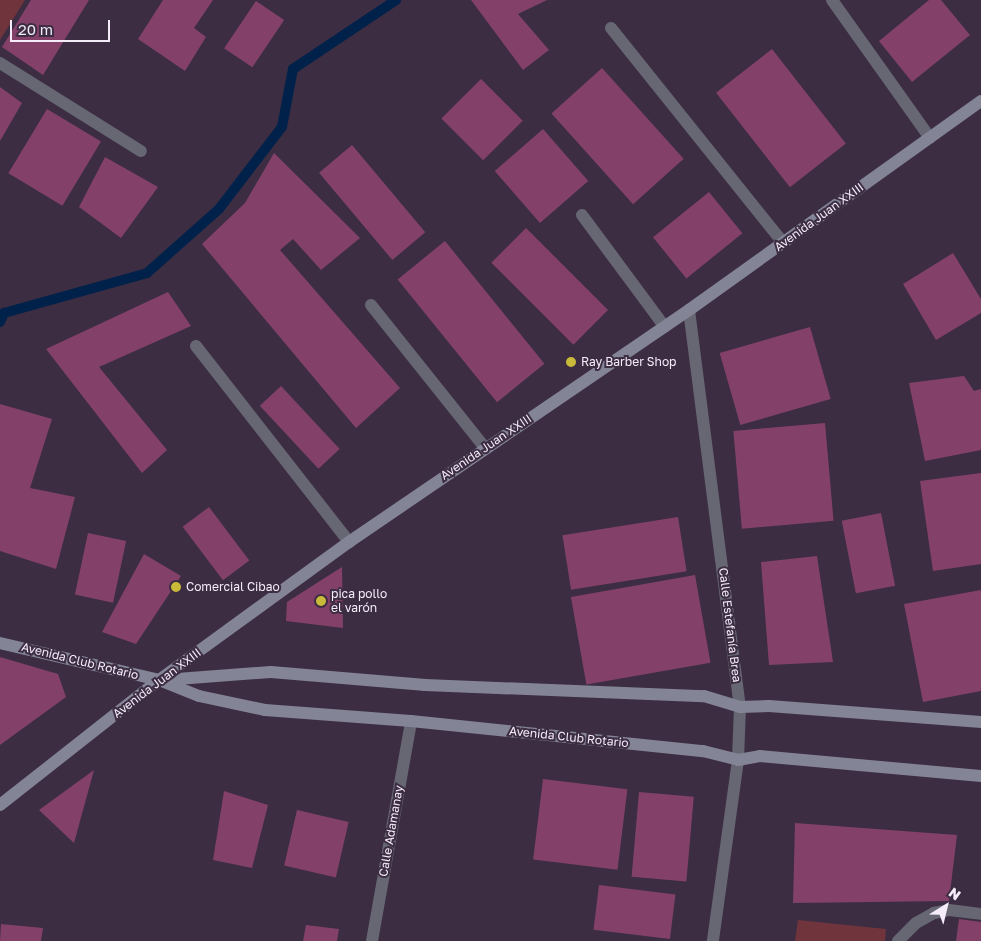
<!DOCTYPE html>
<meta charset="utf-8">
<style>
body{margin:0}
#map{position:relative;width:981px;height:941px;overflow:hidden;background:#3c2d43;font-family:"Golos Text",sans-serif}
div>[style]{position:absolute}
.green>*{inset:0;background:#70343c}
.stream>*{height:10px;margin:-5px;padding:0 5px;transform-origin:5px;border-radius:5px;background:#00224a}
.building>*{inset:0;background:#83416a;transform-origin:0 0}
.lane>*{height:12px;margin:-6px;padding:0 6px;transform-origin:6px;border-radius:6px;background:#676774}
.street>*{height:12px;margin:-6px;padding:0 6px;transform-origin:6px;border-radius:6px;background:#676774}
.secondary>*{height:12px;margin:-6px;padding:0 6px;transform-origin:6px;border-radius:6px;background:#848497}
.dots>*{width:14px;height:14px;translate:-50% -50%;box-sizing:border-box;border:2px solid #3c2d43;border-radius:50%}
span{translate:-50% -50%;white-space:nowrap;text-align:center;line-height:1.15;-webkit-text-stroke:4px #3c2d43;paint-order:stroke}
.street-label{font-size:12px;color:#f5ecfa}
.poi-label{font-size:12px;color:#f5ecfa}
.left{translate:0 -50%;text-align:left}
.north{position:absolute;left:921px;top:881px;width:50px;height:50px;-webkit-text-stroke:4px #3c2d43;paint-order:stroke;rotate:36deg;font-size:14px;font-weight:700;line-height:20px;text-align:center;color:#f5ecfa}
.north::after{content:'';display:block;margin:auto;width:18px;height:22px;background:#f5ecfa;clip-path:polygon(50% 0,100% 100%,50% 72%,0 100%)}
.scale{position:absolute;left:10px;top:20px;width:100px;height:22px;box-sizing:border-box;border:2px solid #f5ecfa;border-top:0;padding-left:6px;font-size:15px;line-height:18px;white-space:nowrap;color:#f5ecfa;-webkit-text-stroke:4px #3c2d43;paint-order:stroke}
</style>
<div id="map">
<div class="green">
<i style="clip-path:polygon(0 0,25px 0,0 40px)"></i>
<i style="clip-path:polygon(798px 920px,886px 929px,885px 941px,795px 941px)"></i>
</div>
<div class="stream">
<i style="left:0;top:322px;width:10px;rotate:-66deg"></i>
<i style="left:4px;top:313px;width:148px;rotate:-15.6deg"></i>
<i style="left:147px;top:273px;width:96px;rotate:-41.6deg"></i>
<i style="left:219px;top:209px;width:103px;rotate:-52.5deg"></i>
<i style="left:282px;top:127px;width:59px;rotate:-79.3deg"></i>
<i style="left:293px;top:69px;width:124px;rotate:-33.8deg"></i>
</div>
<div class="building">
<i style="clip-path:polygon(31px 0,89px 0,43px 75px,2px 47px)"></i>
<i style="clip-path:polygon(163px 0,213px 0,194px 28px,206px 37px,185px 71px,138px 39px)"></i>
<i style="clip-path:polygon(471px 0,547px 0,518px 14px,549px 50px,523px 70px)"></i>
<i style="clip-path:polygon(929px 0,941px 0,970px 35px,912px 82px,879px 41px)"></i>
<i style="left:256px;top:1px;width:34px;height:57px;rotate:34deg"></i>
<i style="left:772px;top:49px;width:120px;height:71px;rotate:52deg"></i>
<i style="left:602px;top:68px;width:122px;height:68px;rotate:48deg"></i>
<i style="left:481px;top:79px;width:59px;height:56px;rotate:45deg"></i>
<i style="clip-path:polygon(0 87px,22px 103px,0 141px)"></i>
<i style="left:47px;top:109px;width:63px;height:75px;rotate:31deg"></i>
<i style="left:543px;top:129px;width:69px;height:64px;rotate:49deg"></i>
<i style="left:352px;top:145px;width:114px;height:43px;rotate:50deg"></i>
<i style="clip-path:polygon(274px 153px,360px 238px,321px 270px,293px 239px,280px 250px,400px 388px,356px 428px,202px 244px,245px 203px)"></i>
<i style="clip-path:polygon(105px 157px,158px 187px,121px 238px,79px 207px)"></i>
<i style="left:709px;top:192px;width:53px;height:72px;rotate:51deg"></i>
<i style="left:526px;top:228px;width:116px;height:49px;rotate:45deg"></i>
<i style="left:445px;top:241px;width:158px;height:61px;rotate:51deg"></i>
<i style="clip-path:polygon(953px 253px,981px 299px,981px 313px,936px 340px,903px 284px)"></i>
<i style="clip-path:polygon(168px 292px,191px 326px,99px 367px,167px 450px,142px 473px,46px 349px)"></i>
<i style="left:810px;top:327px;width:75px;height:94px;rotate:74deg"></i>
<i style="clip-path:polygon(964px 376px,974px 391px,981px 389px,981px 450px,925px 461px,909px 383px)"></i>
<i style="left:281px;top:386px;width:86px;height:29px;rotate:47deg"></i>
<i style="clip-path:polygon(0 404px,52px 419px,30px 488px,75px 497px,56px 569px,0 551px)"></i>
<i style="left:825px;top:423px;width:98px;height:92px;rotate:85deg"></i>
<i style="clip-path:polygon(981px 473px,981px 564px,933px 571px,920px 481px)"></i>
<i style="left:209px;top:507px;width:67px;height:33px;rotate:53deg"></i>
<i style="left:881px;top:513px;width:74px;height:40px;rotate:79deg"></i>
<i style="left:678px;top:517px;width:55px;height:117px;rotate:81deg"></i>
<i style="left:88px;top:533px;width:39px;height:63px;rotate:12deg"></i>
<i style="clip-path:polygon(144px 554px,181px 576px,136px 644px,102px 632px)"></i>
<i style="clip-path:polygon(817px 556px,833px 662px,769px 665px,761px 562px)"></i>
<i style="clip-path:polygon(342px 567px,343px 628px,286px 621px,287px 602px)"></i>
<i style="left:695px;top:575px;width:89px;height:126px;rotate:80deg"></i>
<i style="clip-path:polygon(981px 590px,981px 691px,923px 702px,904px 604px)"></i>
<i style="clip-path:polygon(0 657px,58px 674px,66px 697px,0 745px)"></i>
<i style="clip-path:polygon(94px 770px,74px 843px,39px 810px)"></i>
<i style="left:543px;top:779px;width:85px;height:81px;rotate:7deg"></i>
<i style="clip-path:polygon(224px 791px,268px 805px,252px 868px,213px 860px)"></i>
<i style="left:639px;top:792px;width:55px;height:85px;rotate:5deg"></i>
<i style="left:297px;top:810px;width:53px;height:57px;rotate:13deg"></i>
<i style="clip-path:polygon(795px 823px,957px 835px,949px 901px,793px 903px)"></i>
<i style="left:599px;top:885px;width:77px;height:45px;rotate:7deg"></i>
<i style="clip-path:polygon(959px 919px,981px 922px,981px 941px,956px 941px)"></i>
<i style="clip-path:polygon(1px 924px,43px 928px,41px 941px,0 941px)"></i>
<i style="clip-path:polygon(306px 925px,339px 929px,337px 941px,303px 941px)"></i>
</div>
<div class="lane">
<i style="left:832px;top:0;width:169px;rotate:54.6deg"></i>
<i style="left:371px;top:305px;width:183px;rotate:51.4deg"></i>
<i style="left:196px;top:346px;width:249px;rotate:52deg"></i>
</div>
<div class="street">
<i style="left:611px;top:28px;width:275px;rotate:51.3deg"></i>
<i style="left:0;top:63px;width:166px;rotate:32deg"></i>
<i style="left:582px;top:215px;width:139px;rotate:53.5deg"></i>
<i style="left:689px;top:310px;width:400px;rotate:82.7deg"></i>
<i style="left:740px;top:707px;width:53px;rotate:92.2deg"></i>
<i style="left:738px;top:760px;width:183px;rotate:97.9deg"></i>
<i style="left:372px;top:941px;width:223px;rotate:-79.9deg"></i>
<i style="left:898px;top:941px;width:25px;rotate:-45deg"></i>
<i style="left:916px;top:923px;width:21px;rotate:-29deg"></i>
<i style="left:934px;top:913px;width:15px;rotate:-11deg"></i>
<i style="left:949px;top:910px;width:32px;rotate:7deg"></i>
</div>
<div class="secondary">
<i style="left:0;top:643px;width:163px;rotate:13.1deg"></i>
<i style="left:159px;top:680px;width:43px;rotate:21.8deg"></i>
<i style="left:199px;top:696px;width:67px;rotate:12deg"></i>
<i style="left:265px;top:710px;width:146px;rotate:4.3deg"></i>
<i style="left:411px;top:721px;width:294px;rotate:5.9deg"></i>
<i style="left:703px;top:751px;width:36px;rotate:14deg"></i>
<i style="left:738px;top:760px;width:22px;rotate:-10deg"></i>
<i style="left:760px;top:756px;width:222px;rotate:5.2deg"></i>
<i style="left:164px;top:680px;width:107px;rotate:-4.3deg"></i>
<i style="left:271px;top:672px;width:155px;rotate:4.8deg"></i>
<i style="left:425px;top:685px;width:279px;rotate:2.3deg"></i>
<i style="left:704px;top:696px;width:38px;rotate:17deg"></i>
<i style="left:740px;top:707px;width:29px;rotate:-2deg"></i>
<i style="left:769px;top:706px;width:213px;rotate:4.3deg"></i>
<i style="left:0;top:805px;width:202px;rotate:-38.2deg"></i>
<i style="left:159px;top:680px;width:235px;rotate:-36deg"></i>
<i style="left:349px;top:542px;width:412px;rotate:-34.3deg"></i>
<i style="left:689px;top:310px;width:359px;rotate:-35.6deg"></i>
</div>
<div class="dots">
<i style="left:571px;top:362px;background:#caba39"></i>
<i style="left:176px;top:587px;background:#caba39"></i>
<i style="left:321px;top:601px;background:#caba39"></i>
</div>
<div class="street-label">
<span style="left:819px;top:217px;rotate:-36deg">Avenida Juan XXIII</span>
<span style="left:486px;top:447px;rotate:-34deg">Avenida Juan XXIII</span>
<span style="left:730px;top:625px;rotate:83deg">Calle Estefanía Brea</span>
<span style="left:80px;top:661px;rotate:14deg">Avenida Club Rotario</span>
<span style="left:157px;top:683px;rotate:-37deg">Avenida Juan XXIII</span>
<span style="left:569px;top:737px;rotate:6deg">Avenida Club Rotario</span>
<span style="left:391px;top:831px;rotate:-80deg">Calle Adamanay</span>
</div>
<div class="poi-label">
<span class="left" style="left:581px;top:362px">Ray Barber Shop</span>
<span class="left" style="left:186px;top:587px">Comercial Cibao</span>
<span class="left" style="left:331px;top:601px">pica pollo<br>el varón</span>
</div>
<div class="north">N</div>
<div class="scale">20 m</div>
</div>
